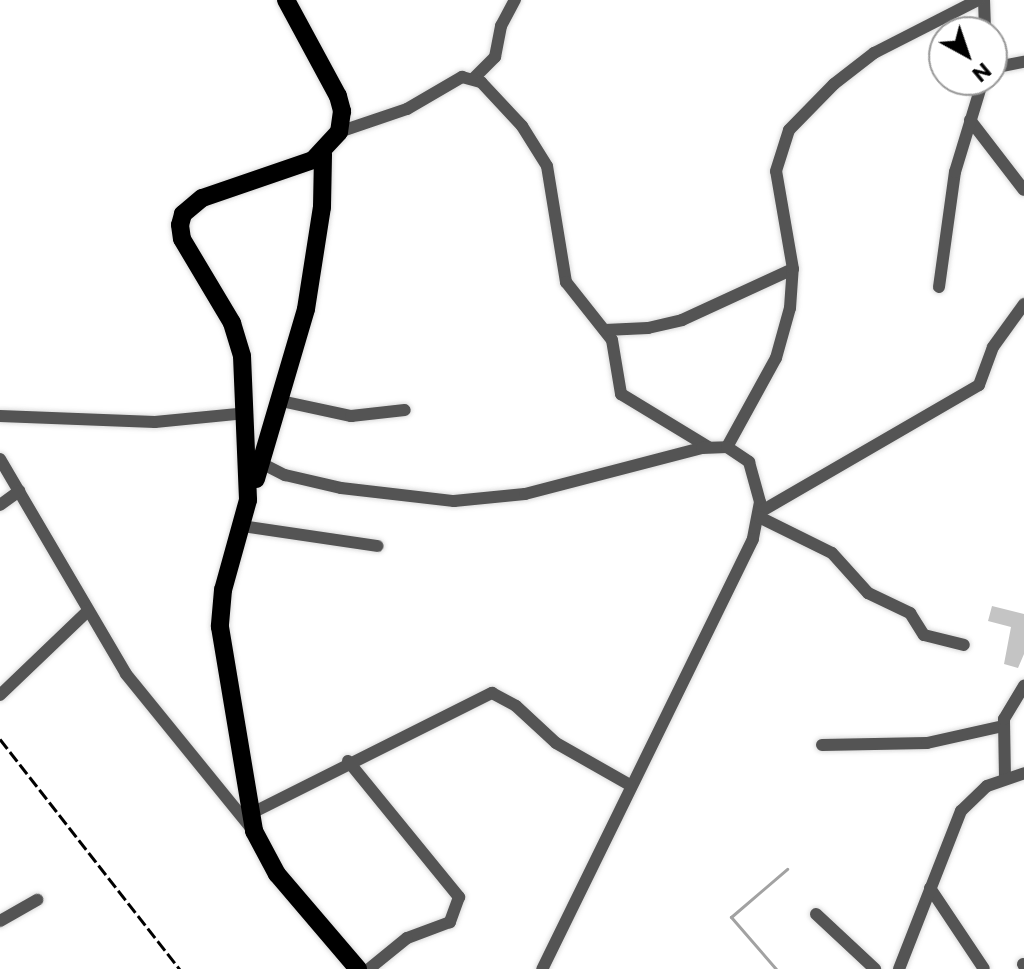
<!DOCTYPE html>
<style>
body{margin:0}
#map{position:relative;width:1024px;height:969px;overflow:hidden;background:#fff;font-family:Commissioner,sans-serif}
div>[style]{position:absolute}
.stream>*{height:3px;margin:-1.5px;padding:0 1.5px;transform-origin:1.5px;border-radius:1.5px;background:#a2a2a2}
.building>*{inset:0;background:#c4c4c4}
.roads{filter:drop-shadow(0 0 2px #dbdbdb) drop-shadow(0 0 2px #dbdbdb)}
.minor>*{height:12px;margin:-6px;padding:0 6px;transform-origin:6px;border-radius:6px;background:#545454}
.highway>*{height:18px;margin:-9px;padding:0 9px;transform-origin:9px;border-radius:9px;background:#000}
.rail>*{height:3px;margin-top:-1.5px;transform-origin:0;background:repeating-linear-gradient(90deg,#000 0 12px,transparent 0 16px)}
span{translate:-50% -50%;white-space:nowrap;text-align:center;line-height:1.15;-webkit-text-stroke:8px #fff;paint-order:stroke}
.north{position:absolute;left:928px;top:16px;width:80px;height:80px;box-sizing:border-box;background:#fff;border:2px solid #999;border-radius:50%;rotate:140deg;font-size:22px;font-weight:700;line-height:32px;text-align:center;color:#000}
.north::after{content:'';display:block;margin:auto;width:28px;height:36px;background:#000;clip-path:polygon(50% 0,100% 100%,50% 72%,0 100%)}
</style>
<div id="map">
<div class="stream">
<i style="left:776px;top:969px;width:69px;rotate:-130.9deg"></i>
<i style="left:731px;top:917px;width:74px;rotate:-40.6deg"></i>
</div>
<div class="building">
<i style="clip-path:polygon(992px 606px,1024px 614px,1024px 654px,1018px 668px,1004px 664px,1011px 627px,988px 621px)"></i>
</div>
<div class="roads">
<div class="minor">
<i style="left:984px;top:0;width:32px;rotate:88deg"></i>
<i style="left:992px;top:68px;width:33px;rotate:-11deg"></i>
<i style="left:474px;top:78px;width:30px;rotate:-45deg"></i>
<i style="left:495px;top:57px;width:32px;rotate:-79deg"></i>
<i style="left:501px;top:26px;width:30px;rotate:-62deg"></i>
<i style="left:970px;top:120px;width:88px;rotate:52.4deg"></i>
<i style="left:339px;top:132px;width:72px;rotate:-18.7deg"></i>
<i style="left:407px;top:109px;width:64px;rotate:-30.2deg"></i>
<i style="left:462px;top:77px;width:20px;rotate:15deg"></i>
<i style="left:481px;top:82px;width:60px;rotate:47deg"></i>
<i style="left:522px;top:126px;width:47px;rotate:58deg"></i>
<i style="left:547px;top:166px;width:118px;rotate:80.7deg"></i>
<i style="left:566px;top:282px;width:74px;rotate:51.6deg"></i>
<i style="left:612px;top:340px;width:55px;rotate:80.5deg"></i>
<i style="left:621px;top:394px;width:102px;rotate:31.3deg"></i>
<i style="left:939px;top:287px;width:116px;rotate:-82.1deg"></i>
<i style="left:955px;top:172px;width:96px;rotate:-73.1deg"></i>
<i style="left:605px;top:330px;width:43px;rotate:-2.7deg"></i>
<i style="left:648px;top:328px;width:35px;rotate:-13deg"></i>
<i style="left:682px;top:320px;width:122px;rotate:-24.7deg"></i>
<i style="left:281px;top:401px;width:72px;rotate:12.1deg"></i>
<i style="left:351px;top:416px;width:54px;rotate:-6.3deg"></i>
<i style="left:0;top:416px;width:155px;rotate:2.2deg"></i>
<i style="left:155px;top:422px;width:91px;rotate:-5.6deg"></i>
<i style="left:727px;top:447px;width:102px;rotate:-61.2deg"></i>
<i style="left:776px;top:358px;width:52px;rotate:-74.4deg"></i>
<i style="left:790px;top:308px;width:39px;rotate:-86deg"></i>
<i style="left:793px;top:269px;width:99px;rotate:-99.8deg"></i>
<i style="left:776px;top:171px;width:43px;rotate:-72.4deg"></i>
<i style="left:789px;top:130px;width:64px;rotate:-45.6deg"></i>
<i style="left:834px;top:84px;width:51px;rotate:-37.8deg"></i>
<i style="left:874px;top:53px;width:117px;rotate:-27deg"></i>
<i style="left:0;top:459px;width:249px;rotate:59.6deg"></i>
<i style="left:126px;top:674px;width:200px;rotate:50.9deg"></i>
<i style="left:261px;top:463px;width:27px;rotate:27deg"></i>
<i style="left:285px;top:475px;width:57px;rotate:13.1deg"></i>
<i style="left:341px;top:488px;width:114px;rotate:6.6deg"></i>
<i style="left:454px;top:501px;width:71px;rotate:-5.6deg"></i>
<i style="left:525px;top:494px;width:183px;rotate:-14.6deg"></i>
<i style="left:702px;top:448px;width:25px;rotate:-2deg"></i>
<i style="left:727px;top:447px;width:27px;rotate:34deg"></i>
<i style="left:749px;top:462px;width:41px;rotate:74.6deg"></i>
<i style="left:760px;top:502px;width:38px;rotate:101deg"></i>
<i style="left:753px;top:539px;width:479px;rotate:116.1deg"></i>
<i style="left:0;top:505px;width:24px;rotate:-36deg"></i>
<i style="left:760px;top:512px;width:253px;rotate:-30.1deg"></i>
<i style="left:979px;top:385px;width:40px;rotate:-69.8deg"></i>
<i style="left:993px;top:347px;width:53px;rotate:-54.2deg"></i>
<i style="left:759px;top:517px;width:81px;rotate:26.3deg"></i>
<i style="left:832px;top:553px;width:54px;rotate:48deg"></i>
<i style="left:868px;top:593px;width:47px;rotate:25.5deg"></i>
<i style="left:910px;top:613px;width:26px;rotate:58deg"></i>
<i style="left:924px;top:635px;width:41px;rotate:14deg"></i>
<i style="left:242px;top:526px;width:137px;rotate:8.4deg"></i>
<i style="left:0;top:695px;width:122px;rotate:-43.7deg"></i>
<i style="left:822px;top:745px;width:105px;rotate:-1.1deg"></i>
<i style="left:927px;top:743px;width:78px;rotate:-12.6deg"></i>
<i style="left:348px;top:761px;width:176px;rotate:50.8deg"></i>
<i style="left:459px;top:897px;width:27px;rotate:110deg"></i>
<i style="left:450px;top:922px;width:46px;rotate:159.6deg"></i>
<i style="left:407px;top:938px;width:49px;rotate:140.8deg"></i>
<i style="left:1005px;top:778px;width:59px;rotate:-91deg"></i>
<i style="left:1004px;top:719px;width:39px;rotate:-59deg"></i>
<i style="left:250px;top:814px;width:271px;rotate:-26.6deg"></i>
<i style="left:492px;top:693px;width:27px;rotate:28deg"></i>
<i style="left:516px;top:706px;width:54px;rotate:42.8deg"></i>
<i style="left:556px;top:743px;width:85px;rotate:29.6deg"></i>
<i style="left:930px;top:888px;width:97px;rotate:56.3deg"></i>
<i style="left:816px;top:914px;width:81px;rotate:43deg"></i>
<i style="left:0;top:921px;width:43px;rotate:-29.6deg"></i>
<i style="left:1023px;top:964px;width:2px;rotate:63deg"></i>
<i style="left:899px;top:969px;width:170px;rotate:-68.6deg"></i>
<i style="left:961px;top:811px;width:36px;rotate:-44deg"></i>
<i style="left:987px;top:786px;width:39px;rotate:-19deg"></i>
</div>
<div class="highway">
<i style="left:286px;top:0;width:109px;rotate:61.6deg"></i>
<i style="left:338px;top:96px;width:16px;rotate:75deg"></i>
<i style="left:342px;top:111px;width:21px;rotate:98deg"></i>
<i style="left:339px;top:132px;width:38px;rotate:133deg"></i>
<i style="left:313px;top:160px;width:117px;rotate:161.1deg"></i>
<i style="left:202px;top:198px;width:25px;rotate:140deg"></i>
<i style="left:183px;top:214px;width:11px;rotate:105deg"></i>
<i style="left:180px;top:225px;width:14px;rotate:82deg"></i>
<i style="left:182px;top:239px;width:98px;rotate:59.2deg"></i>
<i style="left:232px;top:323px;width:34px;rotate:73deg"></i>
<i style="left:242px;top:356px;width:144px;rotate:87.6deg"></i>
<i style="left:248px;top:500px;width:93px;rotate:105.5deg"></i>
<i style="left:223px;top:590px;width:37px;rotate:95deg"></i>
<i style="left:220px;top:627px;width:207px;rotate:80.5deg"></i>
<i style="left:254px;top:831px;width:49px;rotate:61.9deg"></i>
<i style="left:277px;top:874px;width:125px;rotate:49.5deg"></i>
<i style="left:256px;top:479px;width:177px;rotate:-73.6deg"></i>
<i style="left:306px;top:309px;width:103px;rotate:-81.1deg"></i>
<i style="left:322px;top:207px;width:53px;rotate:-88.9deg"></i>
</div>
</div>
<div class="rail">
<i style="left:0;top:739px;width:292px;rotate:52deg"></i>
</div>
<div class="north">N</div>
</div>
